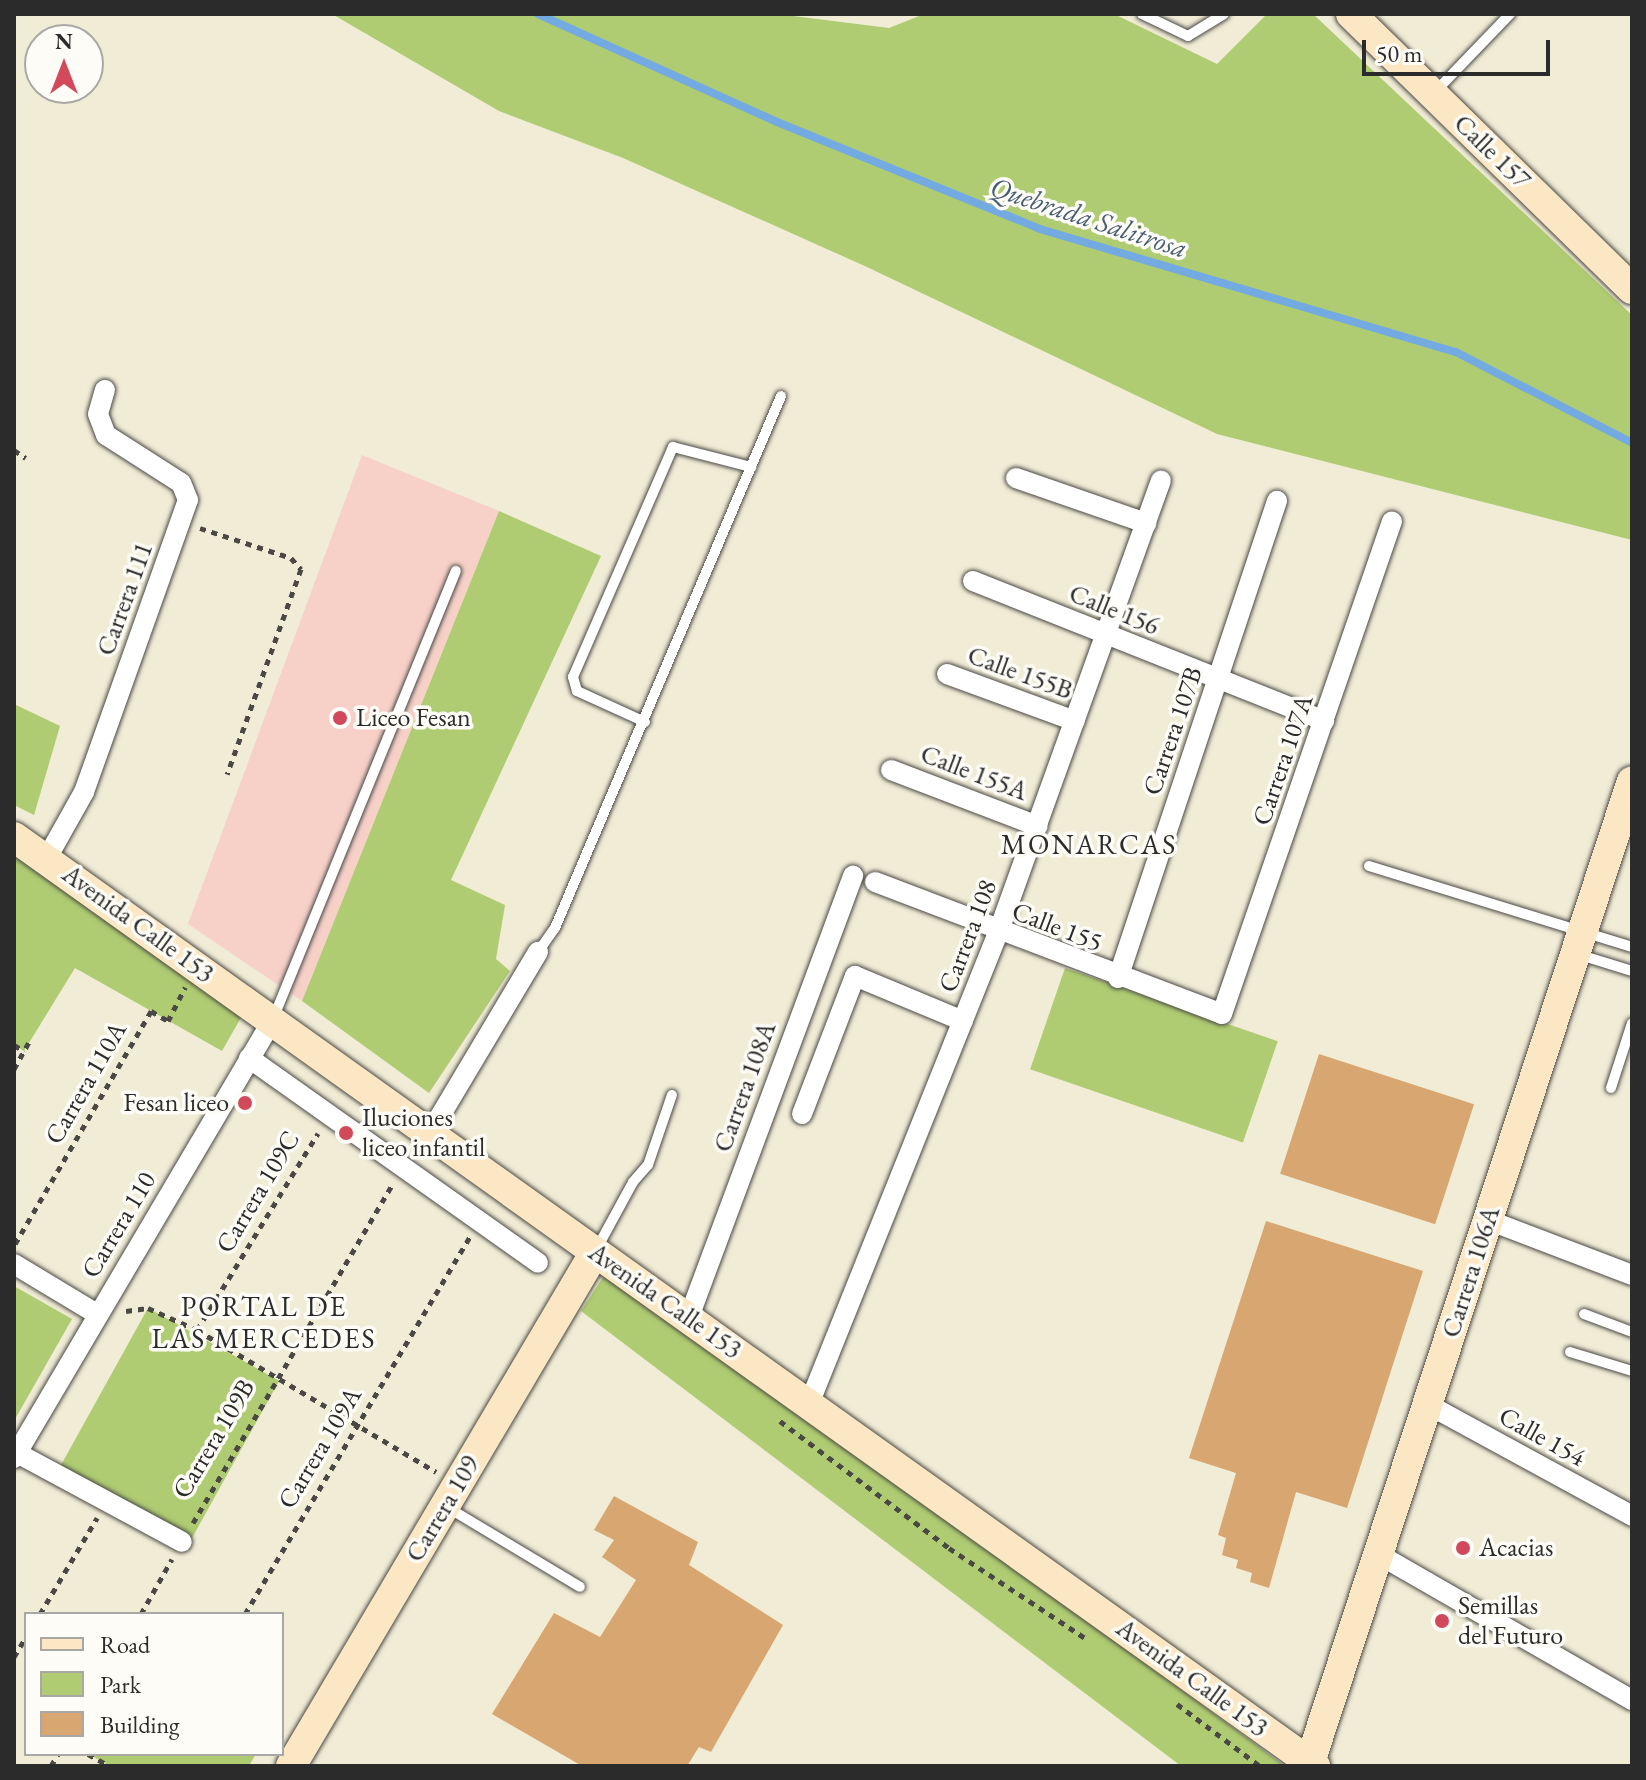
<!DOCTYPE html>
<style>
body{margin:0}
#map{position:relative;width:1646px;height:1780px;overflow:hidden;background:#f1ecd6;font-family:"EB Garamond",serif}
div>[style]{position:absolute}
.built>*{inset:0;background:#f7d1c8}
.green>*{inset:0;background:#afcc72;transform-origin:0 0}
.stream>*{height:8px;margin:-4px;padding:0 4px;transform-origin:4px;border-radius:4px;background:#73aae1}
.building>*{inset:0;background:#d8a771;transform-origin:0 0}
.path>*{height:5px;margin-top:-2.5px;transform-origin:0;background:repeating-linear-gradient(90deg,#494845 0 6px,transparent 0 12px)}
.roads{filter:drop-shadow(0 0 2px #494845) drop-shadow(0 0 2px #494845)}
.lane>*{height:10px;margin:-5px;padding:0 5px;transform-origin:5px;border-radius:5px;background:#fff}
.street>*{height:20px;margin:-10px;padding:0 10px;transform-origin:10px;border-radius:10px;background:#fff}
.secondary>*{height:30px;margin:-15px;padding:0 15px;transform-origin:15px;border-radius:15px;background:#fbe7c3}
.dots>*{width:22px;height:22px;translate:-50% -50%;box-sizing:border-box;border:4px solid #fdfcf7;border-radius:50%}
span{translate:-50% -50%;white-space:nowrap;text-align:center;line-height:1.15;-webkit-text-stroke:7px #fdfcf7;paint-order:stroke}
.street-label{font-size:26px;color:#2b2b2b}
.poi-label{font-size:26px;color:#2b2b2b}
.left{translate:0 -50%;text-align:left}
.right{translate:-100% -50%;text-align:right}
.water-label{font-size:28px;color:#485e74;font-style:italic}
.neighbourhood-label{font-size:28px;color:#2b2b2b;letter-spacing:2px}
.frame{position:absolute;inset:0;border:16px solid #2b2b2b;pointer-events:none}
.legend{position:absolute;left:24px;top:1612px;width:260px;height:144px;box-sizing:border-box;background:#fdfcf7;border:2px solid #a9a8a5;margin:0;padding:10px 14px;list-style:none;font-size:24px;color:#2b2b2b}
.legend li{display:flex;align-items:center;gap:16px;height:40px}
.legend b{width:40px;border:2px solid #a9a8a5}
.north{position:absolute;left:24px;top:24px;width:80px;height:80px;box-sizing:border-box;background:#fdfcf7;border:2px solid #a9a8a5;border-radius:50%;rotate:0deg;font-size:22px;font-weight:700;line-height:32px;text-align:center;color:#2b2b2b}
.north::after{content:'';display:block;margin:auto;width:28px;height:36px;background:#d1495b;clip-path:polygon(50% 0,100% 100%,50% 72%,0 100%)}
.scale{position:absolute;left:1362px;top:40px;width:188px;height:36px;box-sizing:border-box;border:4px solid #2b2b2b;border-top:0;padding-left:10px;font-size:24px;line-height:28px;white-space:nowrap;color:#2b2b2b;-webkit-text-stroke:6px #fdfcf7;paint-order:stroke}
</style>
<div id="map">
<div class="built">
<i style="clip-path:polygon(362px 455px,499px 511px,302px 1001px,188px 924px)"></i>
</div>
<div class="green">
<i style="clip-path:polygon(332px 14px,777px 14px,889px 28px,924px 14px,1114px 14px,1217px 64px,1267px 14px,1313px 14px,1632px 315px,1632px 540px,1217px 434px,867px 267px,623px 158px,499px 111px)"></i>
<i style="clip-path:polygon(499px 511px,601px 556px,451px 880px,505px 905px,496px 959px,510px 971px,429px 1093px,302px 1001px)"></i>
<i style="clip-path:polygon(14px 704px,60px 726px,34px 815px,14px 805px)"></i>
<i style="clip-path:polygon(14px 855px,243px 1014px,222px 1051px,75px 968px,24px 1051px,14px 1045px)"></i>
<i style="left:1065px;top:968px;width:225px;height:107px;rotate:19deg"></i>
<i style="clip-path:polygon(609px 1268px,1285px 1766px,1181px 1766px,581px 1311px)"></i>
<i style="clip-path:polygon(14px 1286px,72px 1319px,14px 1421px)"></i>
<i style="left:148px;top:1308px;width:150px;height:190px;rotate:29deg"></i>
<i style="clip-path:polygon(88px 1754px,256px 1754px,249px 1766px,110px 1766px)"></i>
</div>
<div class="stream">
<i style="left:538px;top:14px;width:262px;rotate:24.3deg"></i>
<i style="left:777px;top:122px;width:284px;rotate:22.1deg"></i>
<i style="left:1040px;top:229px;width:434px;rotate:16.5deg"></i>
<i style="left:1456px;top:352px;width:198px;rotate:27.3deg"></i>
</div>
<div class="building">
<i style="left:1319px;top:1054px;width:163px;height:126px;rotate:18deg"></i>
<i style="clip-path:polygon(1266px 1221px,1423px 1271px,1347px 1508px,1296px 1492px,1269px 1588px,1250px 1582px,1252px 1573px,1236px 1568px,1238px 1560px,1222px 1555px,1226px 1538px,1218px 1535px,1236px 1473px,1189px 1458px)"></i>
<i style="clip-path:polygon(614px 1496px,698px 1542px,689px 1565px,783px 1625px,711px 1752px,699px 1747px,687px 1766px,582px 1766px,492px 1714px,554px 1613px,600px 1637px,636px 1580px,602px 1557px,614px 1540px,594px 1530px)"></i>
</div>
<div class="path">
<i style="left:14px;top:450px;width:14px;rotate:34deg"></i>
<i style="left:200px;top:528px;width:96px;rotate:18.2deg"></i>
<i style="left:291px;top:558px;width:15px;rotate:48deg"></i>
<i style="left:301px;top:569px;width:218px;rotate:109.8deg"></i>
<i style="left:14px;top:1045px;width:12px;rotate:31deg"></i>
<i style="left:14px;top:1069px;width:35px;rotate:-61deg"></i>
<i style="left:15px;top:1244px;width:270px;rotate:-59.7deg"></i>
<i style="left:151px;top:1011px;width:20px;rotate:30deg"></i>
<i style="left:168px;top:1021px;width:38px;rotate:-63deg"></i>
<i style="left:126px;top:1311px;width:22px;rotate:-8deg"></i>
<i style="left:148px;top:1308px;width:54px;rotate:24.2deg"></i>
<i style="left:197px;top:1330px;width:278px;rotate:30.7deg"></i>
<i style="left:197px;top:1330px;width:231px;rotate:-58.4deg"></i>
<i style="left:780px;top:1421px;width:211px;rotate:36.9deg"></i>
<i style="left:949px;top:1548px;width:167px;rotate:33.5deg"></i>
<i style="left:193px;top:1523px;width:394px;rotate:-59.5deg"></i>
<i style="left:40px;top:1614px;width:112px;rotate:-59.3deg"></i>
<i style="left:141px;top:1614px;width:63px;rotate:-60.6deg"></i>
<i style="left:245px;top:1614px;width:439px;rotate:-59.2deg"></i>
<i style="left:14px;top:1657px;width:23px;rotate:-59deg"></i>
<i style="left:1177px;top:1704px;width:104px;rotate:36.8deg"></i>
<i style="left:88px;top:1754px;width:25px;rotate:29deg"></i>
<i style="left:51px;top:1766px;width:14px;rotate:-60deg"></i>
</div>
<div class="roads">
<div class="lane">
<i style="left:1142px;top:14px;width:51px;rotate:25.6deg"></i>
<i style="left:1188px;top:36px;width:42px;rotate:-31.4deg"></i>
<i style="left:1434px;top:93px;width:110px;rotate:-46.1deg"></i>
<i style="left:645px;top:722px;width:75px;rotate:-155.5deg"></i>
<i style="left:577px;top:691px;width:15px;rotate:-106deg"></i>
<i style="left:573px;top:677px;width:251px;rotate:-66.5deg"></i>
<i style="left:673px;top:447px;width:81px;rotate:14.4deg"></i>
<i style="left:1369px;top:866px;width:275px;rotate:17.1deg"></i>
<i style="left:538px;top:952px;width:29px;rotate:-55deg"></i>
<i style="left:555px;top:928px;width:578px;rotate:-66.98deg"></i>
<i style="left:1577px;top:954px;width:58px;rotate:17.2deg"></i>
<i style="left:273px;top:1019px;width:484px;rotate:-67.8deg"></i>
<i style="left:1611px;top:1088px;width:68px;rotate:-72.1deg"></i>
<i style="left:596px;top:1250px;width:77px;rotate:-61.4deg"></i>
<i style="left:633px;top:1182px;width:23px;rotate:-49deg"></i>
<i style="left:648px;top:1165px;width:74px;rotate:-71.1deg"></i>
<i style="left:1584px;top:1314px;width:51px;rotate:20.6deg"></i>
<i style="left:1570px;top:1352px;width:65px;rotate:17deg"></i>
<i style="left:447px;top:1507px;width:155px;rotate:31deg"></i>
</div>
<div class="street">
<i style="left:1016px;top:478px;width:138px;rotate:19.1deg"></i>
<i style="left:973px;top:581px;width:378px;rotate:21.7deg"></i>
<i style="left:947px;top:674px;width:136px;rotate:20.2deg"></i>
<i style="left:891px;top:770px;width:157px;rotate:20.9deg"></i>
<i style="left:47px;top:858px;width:76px;rotate:-60.7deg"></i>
<i style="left:84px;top:792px;width:310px;rotate:-70.4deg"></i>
<i style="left:188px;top:500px;width:18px;rotate:-112deg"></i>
<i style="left:181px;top:483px;width:89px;rotate:-147.4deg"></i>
<i style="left:106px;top:435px;width:22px;rotate:-111deg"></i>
<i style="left:98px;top:414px;width:25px;rotate:-74deg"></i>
<i style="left:875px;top:882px;width:371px;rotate:20.8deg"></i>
<i style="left:1222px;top:1014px;width:521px;rotate:-70.97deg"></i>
<i style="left:1118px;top:978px;width:503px;rotate:-71.57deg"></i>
<i style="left:249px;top:1058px;width:354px;rotate:35.3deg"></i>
<i style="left:802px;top:1114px;width:148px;rotate:-69deg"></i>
<i style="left:855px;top:976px;width:117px;rotate:22.6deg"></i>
<i style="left:430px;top:1133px;width:211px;rotate:-59.2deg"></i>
<i style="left:1488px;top:1220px;width:154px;rotate:20.9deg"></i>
<i style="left:14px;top:1264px;width:97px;rotate:31.1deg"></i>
<i style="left:689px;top:1317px;width:471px;rotate:-69.6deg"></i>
<i style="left:809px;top:1404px;width:508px;rotate:-68.14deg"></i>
<i style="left:998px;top:933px;width:481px;rotate:-70.2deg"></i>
<i style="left:1427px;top:1404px;width:234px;rotate:28.6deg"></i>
<i style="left:17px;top:1453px;width:187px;rotate:28.3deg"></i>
<i style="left:14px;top:1458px;width:507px;rotate:-59.44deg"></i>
<i style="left:1378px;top:1554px;width:293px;rotate:29.9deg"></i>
</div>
<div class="secondary">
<i style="left:1351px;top:14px;width:393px;rotate:44.4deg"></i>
<i style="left:14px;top:837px;width:1599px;rotate:35.53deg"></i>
<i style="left:1310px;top:1762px;width:1032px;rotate:-71.83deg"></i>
<i style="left:291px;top:1766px;width:597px;rotate:-59.4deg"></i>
</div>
</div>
<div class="dots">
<i style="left:340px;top:718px;background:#d1495b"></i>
<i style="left:245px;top:1103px;background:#d1495b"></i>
<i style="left:346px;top:1133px;background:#d1495b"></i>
<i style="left:1463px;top:1548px;background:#d1495b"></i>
<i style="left:1442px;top:1621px;background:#d1495b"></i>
</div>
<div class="street-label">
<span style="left:1492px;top:152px;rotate:44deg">Calle 157</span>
<span style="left:125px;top:599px;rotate:-70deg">Carrera 111</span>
<span style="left:1114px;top:610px;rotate:22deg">Calle 156</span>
<span style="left:1020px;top:673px;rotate:20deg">Calle 155B</span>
<span style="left:1173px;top:731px;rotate:-71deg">Carrera 107B</span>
<span style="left:1283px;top:760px;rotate:-71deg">Carrera 107A</span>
<span style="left:974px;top:773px;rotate:21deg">Calle 155A</span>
<span style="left:138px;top:924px;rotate:36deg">Avenida Calle 153</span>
<span style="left:1057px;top:927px;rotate:21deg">Calle 155</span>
<span style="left:968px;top:936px;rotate:-69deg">Carrera 108</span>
<span style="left:86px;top:1083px;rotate:-60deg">Carrera 110A</span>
<span style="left:745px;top:1087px;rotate:-70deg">Carrera 108A</span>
<span style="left:258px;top:1192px;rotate:-59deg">Carrera 109C</span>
<span style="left:119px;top:1225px;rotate:-59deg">Carrera 110</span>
<span style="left:1471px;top:1272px;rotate:-72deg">Carrera 106A</span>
<span style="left:665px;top:1301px;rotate:35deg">Avenida Calle 153</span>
<span style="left:1542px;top:1437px;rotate:29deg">Calle 154</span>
<span style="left:214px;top:1439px;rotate:-59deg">Carrera 109B</span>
<span style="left:320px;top:1448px;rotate:-59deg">Carrera 109A</span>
<span style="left:443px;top:1509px;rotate:-59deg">Carrera 109</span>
<span style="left:1192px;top:1678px;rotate:36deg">Avenida Calle 153</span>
</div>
<div class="poi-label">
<span class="left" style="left:356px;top:718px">Liceo Fesan</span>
<span class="right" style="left:229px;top:1103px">Fesan liceo</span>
<span class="left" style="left:362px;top:1133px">Iluciones<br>liceo infantil</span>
<span class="left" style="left:1479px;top:1548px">Acacias</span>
<span class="left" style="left:1458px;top:1621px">Semillas<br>del Futuro</span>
</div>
<div class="water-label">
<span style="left:1089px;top:217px;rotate:18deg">Quebrada Salitrosa</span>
</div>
<div class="neighbourhood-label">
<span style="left:1089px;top:844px">MONARCAS</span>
<span style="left:264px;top:1322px">PORTAL DE<br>LAS MERCEDES</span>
</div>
<div class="frame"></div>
<ul class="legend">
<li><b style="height:10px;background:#fbe7c3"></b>Road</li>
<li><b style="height:22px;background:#afcc72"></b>Park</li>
<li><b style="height:22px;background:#d8a771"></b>Building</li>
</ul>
<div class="north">N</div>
<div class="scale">50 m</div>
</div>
